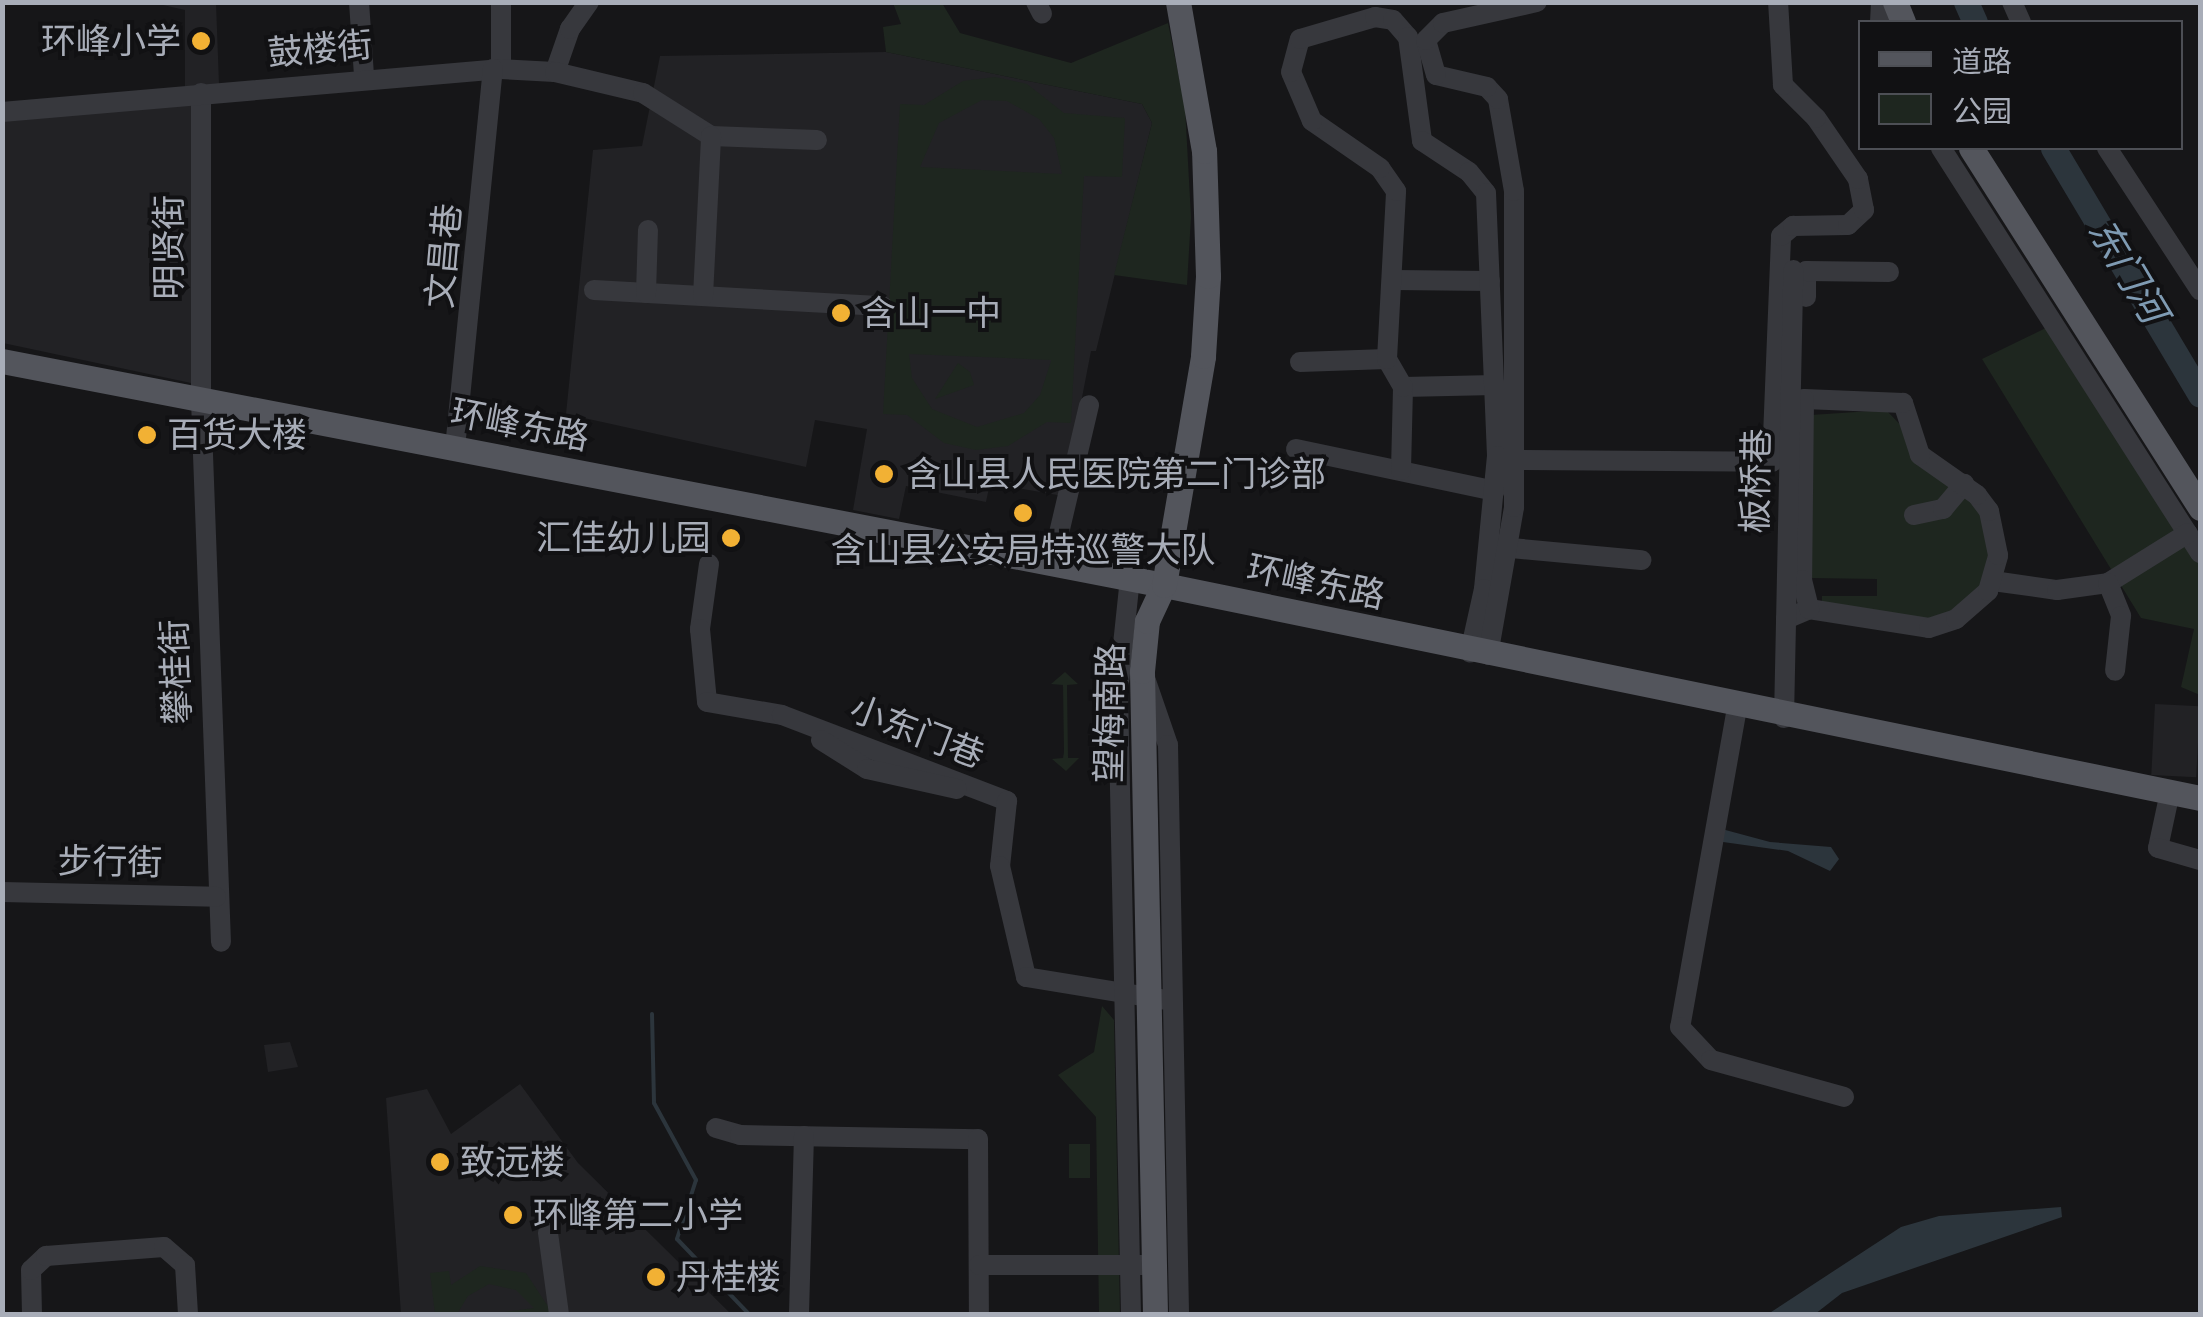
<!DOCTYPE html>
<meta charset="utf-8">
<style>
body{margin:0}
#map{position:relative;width:2203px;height:1317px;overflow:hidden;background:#161618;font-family:"Work Sans","Noto Sans SC",sans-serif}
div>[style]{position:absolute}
.built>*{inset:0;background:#222225;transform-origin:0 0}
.green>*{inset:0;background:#1e261f;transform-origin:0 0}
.water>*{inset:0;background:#2c353c}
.stream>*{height:4px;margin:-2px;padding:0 2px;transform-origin:2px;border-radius:2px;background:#2c353c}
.river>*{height:25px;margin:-12.5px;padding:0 12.5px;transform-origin:12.5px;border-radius:12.5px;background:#2c353c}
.minor>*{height:20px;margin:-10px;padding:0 10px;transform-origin:10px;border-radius:10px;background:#37383d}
.major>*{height:25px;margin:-12.5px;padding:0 12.5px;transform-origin:12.5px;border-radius:12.5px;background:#53555c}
.dots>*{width:28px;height:28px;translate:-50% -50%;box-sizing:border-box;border:5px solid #111113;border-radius:50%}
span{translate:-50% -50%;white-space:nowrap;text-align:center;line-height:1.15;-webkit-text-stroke:8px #111113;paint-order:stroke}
.poi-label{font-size:35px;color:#a8adb8}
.right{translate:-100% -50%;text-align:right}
.left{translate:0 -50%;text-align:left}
.street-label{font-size:35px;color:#a8adb8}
.water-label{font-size:38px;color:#7f9bb3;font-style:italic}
.frame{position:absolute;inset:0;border:5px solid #a8adb8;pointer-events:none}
.legend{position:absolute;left:1858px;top:20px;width:325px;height:130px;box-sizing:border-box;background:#111113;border:2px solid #4d4f55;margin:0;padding:12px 18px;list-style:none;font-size:30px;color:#a8adb8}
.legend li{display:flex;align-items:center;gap:20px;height:50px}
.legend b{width:50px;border:2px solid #4d4f55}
</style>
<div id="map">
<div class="built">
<i style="clip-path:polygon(154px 3px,216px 3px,219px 84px,185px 87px,185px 10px)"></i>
<i style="clip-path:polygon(886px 52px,1142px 104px,1152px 123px,1096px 351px,1091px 351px,1063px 496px,990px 483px,986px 502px,906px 486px,899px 519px,853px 510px,867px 429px,815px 420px,806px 467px,566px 414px,593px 150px,642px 146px,660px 56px)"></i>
<i style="clip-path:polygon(192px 97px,191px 383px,3px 343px,3px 117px)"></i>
<i style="left:2155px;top:704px;width:45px;height:71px;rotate:3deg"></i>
<i style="clip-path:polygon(290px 1042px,298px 1067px,268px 1072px,264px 1045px)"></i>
<i style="clip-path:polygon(520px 1084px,578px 1163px,731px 1314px,401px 1314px,386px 1098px,427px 1089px,451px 1134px)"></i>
</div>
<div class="green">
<i style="clip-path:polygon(893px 3px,942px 3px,960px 33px,1071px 63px,1168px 23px,1185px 107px,1191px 217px,1187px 285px,1114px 275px,1152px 123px,1142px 104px,886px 52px,883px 27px,901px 24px)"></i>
<i style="clip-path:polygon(evenodd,995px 77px,1027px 84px,1064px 113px,1125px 118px,1122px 177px,1084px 176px,1071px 423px,1047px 422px,1008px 446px,976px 450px,944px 443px,907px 415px,883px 414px,900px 104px,924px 105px,963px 81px,995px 77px,982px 100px,1007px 101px,1039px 119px,1054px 138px,1062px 174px,920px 167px,939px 123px,982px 100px,995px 77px,909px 354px,1051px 360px,1051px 361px,1040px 395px,1024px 413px,977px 427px,932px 409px,912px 378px,909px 354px)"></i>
<i style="clip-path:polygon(2052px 325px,2200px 566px,2200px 695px,2181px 687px,2194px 629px,2141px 618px,1982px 359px)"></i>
<i style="clip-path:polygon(958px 363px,970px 372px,974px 385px,935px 399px)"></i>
<i style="clip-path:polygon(1886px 410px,1964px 490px,1992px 530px,1983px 589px,1935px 622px,1822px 607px,1822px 596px,1877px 596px,1877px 579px,1811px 578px,1811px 415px)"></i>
<i style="clip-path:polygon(1065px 672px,1078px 684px,1067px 685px,1068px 758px,1079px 758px,1066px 771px,1052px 759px,1063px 758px,1064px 752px,1063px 685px,1051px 684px)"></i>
<i style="clip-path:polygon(1102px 1006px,1114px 1020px,1120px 1314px,1099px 1314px,1096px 1117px,1058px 1075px,1094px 1052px)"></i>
<i style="left:1069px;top:1144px;width:21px;height:34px"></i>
<i style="clip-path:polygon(480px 1266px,526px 1273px,553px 1314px,490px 1314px,534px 1308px,516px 1290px,489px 1284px,468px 1296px,457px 1314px,435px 1314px,430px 1273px,449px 1271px,451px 1285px)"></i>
</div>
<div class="water">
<i style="clip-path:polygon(1718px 828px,1770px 842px,1831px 847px,1839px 859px,1830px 871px,1788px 851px,1716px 841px)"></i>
<i style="clip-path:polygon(2061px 1207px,2062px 1217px,1842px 1293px,1815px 1314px,1768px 1314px,1901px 1227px,1939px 1216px)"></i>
</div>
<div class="stream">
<i style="left:652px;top:1014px;width:89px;rotate:88.7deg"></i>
<i style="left:654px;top:1103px;width:88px;rotate:61.4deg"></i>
<i style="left:696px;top:1180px;width:62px;rotate:107.9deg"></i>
<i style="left:677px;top:1239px;width:104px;rotate:46.2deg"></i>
</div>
<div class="river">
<i style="left:1966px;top:2px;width:22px;rotate:66deg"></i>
<i style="left:2053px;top:148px;width:287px;rotate:59.2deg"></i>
</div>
<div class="minor">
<i style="left:359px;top:2px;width:74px;rotate:86.1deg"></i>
<i style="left:1036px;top:2px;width:13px;rotate:63deg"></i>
<i style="left:2012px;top:2px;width:22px;rotate:66deg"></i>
<i style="left:501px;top:4px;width:65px;rotate:90deg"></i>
<i style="left:1880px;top:22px;width:20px;rotate:-87deg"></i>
<i style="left:555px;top:72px;width:46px;rotate:-70.8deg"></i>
<i style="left:570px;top:29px;width:33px;rotate:-55deg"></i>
<i style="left:201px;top:93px;width:307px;rotate:90deg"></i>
<i style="left:201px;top:400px;width:542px;rotate:87.89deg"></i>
<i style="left:2px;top:112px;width:501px;rotate:-4.93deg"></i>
<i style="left:501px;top:69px;width:54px;rotate:3.2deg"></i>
<i style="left:555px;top:72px;width:90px;rotate:13.4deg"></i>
<i style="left:643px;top:93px;width:80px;rotate:32.3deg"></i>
<i style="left:711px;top:136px;width:106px;rotate:2.2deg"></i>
<i style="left:1941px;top:148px;width:481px;rotate:57.4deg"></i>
<i style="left:2107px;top:148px;width:170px;rotate:56.8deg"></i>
<i style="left:1394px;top:280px;width:96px;rotate:0.6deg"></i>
<i style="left:594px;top:290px;width:289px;rotate:3.2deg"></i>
<i style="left:646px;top:293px;width:63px;rotate:-88.2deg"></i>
<i style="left:703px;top:296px;width:160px;rotate:-87.1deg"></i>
<i style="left:1806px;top:297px;width:26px;rotate:-90deg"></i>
<i style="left:1806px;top:271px;width:83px;rotate:0.7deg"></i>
<i style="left:1300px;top:362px;width:87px;rotate:-2deg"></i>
<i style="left:1403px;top:387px;width:92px;rotate:-1.2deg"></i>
<i style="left:455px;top:448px;width:381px;rotate:-84.3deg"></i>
<i style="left:1296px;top:449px;width:203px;rotate:11.9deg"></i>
<i style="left:1515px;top:460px;width:257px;rotate:0.4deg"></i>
<i style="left:1772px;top:462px;width:226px;rotate:-87.7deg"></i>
<i style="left:1781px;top:236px;width:16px;rotate:-40deg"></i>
<i style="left:1793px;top:226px;width:55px;rotate:-1deg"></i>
<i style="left:1848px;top:225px;width:22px;rotate:-43deg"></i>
<i style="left:1864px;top:210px;width:32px;rotate:-101deg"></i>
<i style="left:1858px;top:179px;width:74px;rotate:-124.5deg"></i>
<i style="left:1816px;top:118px;width:47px;rotate:-135deg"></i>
<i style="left:1783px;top:85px;width:83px;rotate:-93.4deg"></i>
<i style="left:1401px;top:470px;width:83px;rotate:-88.6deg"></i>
<i style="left:1403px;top:387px;width:32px;rotate:-120deg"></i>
<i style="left:1387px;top:359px;width:168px;rotate:-86.9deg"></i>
<i style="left:1396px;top:191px;width:28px;rotate:-125deg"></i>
<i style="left:1380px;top:168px;width:83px;rotate:-145.3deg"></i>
<i style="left:1312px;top:121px;width:53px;rotate:-113.2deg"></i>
<i style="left:1291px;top:72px;width:34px;rotate:-75deg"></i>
<i style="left:1300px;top:39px;width:78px;rotate:-16.3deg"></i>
<i style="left:1375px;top:17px;width:18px;rotate:9deg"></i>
<i style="left:1393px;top:20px;width:23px;rotate:49deg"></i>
<i style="left:1408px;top:37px;width:105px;rotate:82.3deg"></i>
<i style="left:1422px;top:141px;width:56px;rotate:33.4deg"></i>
<i style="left:1469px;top:172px;width:27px;rotate:51deg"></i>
<i style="left:1486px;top:193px;width:263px;rotate:87.6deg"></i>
<i style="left:1497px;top:456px;width:134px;rotate:95.6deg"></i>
<i style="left:1484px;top:589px;width:65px;rotate:102.5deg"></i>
<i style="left:1914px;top:515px;width:30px;rotate:-12deg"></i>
<i style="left:1943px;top:509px;width:33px;rotate:-50deg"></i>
<i style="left:1511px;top:548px;width:131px;rotate:5.3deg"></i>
<i style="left:1052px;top:563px;width:162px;rotate:-76.8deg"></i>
<i style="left:709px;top:564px;width:66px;rotate:97.9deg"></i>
<i style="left:700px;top:629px;width:73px;rotate:84.5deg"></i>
<i style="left:707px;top:702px;width:76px;rotate:9.8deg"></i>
<i style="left:782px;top:715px;width:241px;rotate:20.9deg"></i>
<i style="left:1007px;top:801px;width:65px;rotate:96.1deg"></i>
<i style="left:1000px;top:866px;width:114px;rotate:76.8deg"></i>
<i style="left:1026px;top:977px;width:148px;rotate:9.3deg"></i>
<i style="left:1130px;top:578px;width:116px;rotate:96deg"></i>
<i style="left:1118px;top:693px;width:621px;rotate:88.8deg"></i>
<i style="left:1993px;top:581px;width:65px;rotate:8deg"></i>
<i style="left:2057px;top:590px;width:51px;rotate:-7.8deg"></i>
<i style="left:2108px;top:583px;width:94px;rotate:-32deg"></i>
<i style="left:2108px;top:583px;width:35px;rotate:68deg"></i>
<i style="left:2121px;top:616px;width:55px;rotate:96.2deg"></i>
<i style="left:1786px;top:619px;width:25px;rotate:-23deg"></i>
<i style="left:1809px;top:609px;width:121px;rotate:9deg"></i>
<i style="left:1929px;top:628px;width:28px;rotate:-18deg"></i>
<i style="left:1956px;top:619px;width:43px;rotate:-41.2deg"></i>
<i style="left:1988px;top:591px;width:37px;rotate:-74deg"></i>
<i style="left:1998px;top:555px;width:45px;rotate:-101.6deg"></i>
<i style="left:1989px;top:511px;width:20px;rotate:-127deg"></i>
<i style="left:1977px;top:495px;width:70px;rotate:-144.9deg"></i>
<i style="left:1920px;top:455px;width:55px;rotate:-108.1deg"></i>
<i style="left:1903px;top:403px;width:99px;rotate:-177.7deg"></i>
<i style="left:1804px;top:399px;width:181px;rotate:90.6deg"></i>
<i style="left:1802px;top:580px;width:30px;rotate:76deg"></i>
<i style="left:1488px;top:655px;width:150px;rotate:-80deg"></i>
<i style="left:1514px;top:507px;width:316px;rotate:-90deg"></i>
<i style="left:1514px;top:191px;width:93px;rotate:-99.9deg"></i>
<i style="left:1498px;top:99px;width:16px;rotate:-133deg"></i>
<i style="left:1487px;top:87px;width:52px;rotate:-166.8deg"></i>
<i style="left:1436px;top:75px;width:36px;rotate:-106deg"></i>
<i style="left:1426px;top:40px;width:24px;rotate:-45deg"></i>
<i style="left:1443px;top:23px;width:96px;rotate:-12.6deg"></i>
<i style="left:1146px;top:681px;width:68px;rotate:71deg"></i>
<i style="left:1168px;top:745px;width:569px;rotate:88.89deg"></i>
<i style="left:1737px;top:708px;width:324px;rotate:100.1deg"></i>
<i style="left:1680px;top:1027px;width:45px;rotate:46.8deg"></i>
<i style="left:1711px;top:1060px;width:138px;rotate:15.5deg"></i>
<i style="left:1784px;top:718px;width:448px;rotate:-88.8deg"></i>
<i style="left:821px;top:740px;width:54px;rotate:32.2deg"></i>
<i style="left:867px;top:769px;width:92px;rotate:12.5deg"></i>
<i style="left:2170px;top:792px;width:57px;rotate:102.1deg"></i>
<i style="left:2158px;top:848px;width:44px;rotate:15.9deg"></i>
<i style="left:2px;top:892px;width:214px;rotate:1.3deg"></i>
<i style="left:716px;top:1128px;width:25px;rotate:16deg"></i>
<i style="left:740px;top:1135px;width:238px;rotate:1deg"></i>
<i style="left:978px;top:1139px;width:175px;rotate:89.7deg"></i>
<i style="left:548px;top:1233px;width:82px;rotate:82.3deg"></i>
<i style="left:979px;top:1265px;width:163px"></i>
<i style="left:32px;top:1314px;width:44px;rotate:-91.3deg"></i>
<i style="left:31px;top:1270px;width:21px;rotate:-43deg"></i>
<i style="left:46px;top:1256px;width:118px;rotate:-4.4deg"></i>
<i style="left:164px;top:1247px;width:28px;rotate:41deg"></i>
<i style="left:185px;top:1265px;width:49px;rotate:86.5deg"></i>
<i style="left:799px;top:1314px;width:178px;rotate:-88.4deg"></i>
</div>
<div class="major">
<i style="left:1895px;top:2px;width:22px;rotate:68deg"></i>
<i style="left:1971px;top:148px;width:427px;rotate:57.5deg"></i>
<i style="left:2px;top:361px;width:1183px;rotate:10.91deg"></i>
<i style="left:1164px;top:585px;width:1058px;rotate:11.62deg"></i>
<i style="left:1155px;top:1314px;width:643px;rotate:-91.16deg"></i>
<i style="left:1142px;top:671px;width:50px;rotate:-84.3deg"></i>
<i style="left:1147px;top:621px;width:40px;rotate:-65deg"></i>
<i style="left:1164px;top:585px;width:232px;rotate:-80.3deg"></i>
<i style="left:1203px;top:356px;width:80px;rotate:-86.4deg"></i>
<i style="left:1208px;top:276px;width:125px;rotate:-91.8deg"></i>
<i style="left:1204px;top:151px;width:151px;rotate:-99.9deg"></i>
</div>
<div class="dots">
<i style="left:201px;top:41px;background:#f2b134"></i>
<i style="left:841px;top:313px;background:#f2b134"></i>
<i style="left:147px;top:435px;background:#f2b134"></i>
<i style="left:884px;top:474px;background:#f2b134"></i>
<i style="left:1023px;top:513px;background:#f2b134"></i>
<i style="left:731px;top:538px;background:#f2b134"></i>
<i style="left:440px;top:1162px;background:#f2b134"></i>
<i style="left:513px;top:1215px;background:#f2b134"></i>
<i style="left:656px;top:1277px;background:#f2b134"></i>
</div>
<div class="poi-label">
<span class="right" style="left:181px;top:41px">环峰小学</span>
<span class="left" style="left:861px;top:313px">含山一中</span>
<span class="left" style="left:167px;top:435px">百货大楼</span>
<span class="left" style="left:906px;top:474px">含山县人民医院第二门诊部</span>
<span class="right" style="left:711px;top:538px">汇佳幼儿园</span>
<span style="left:1023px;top:550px">含山县公安局特巡警大队</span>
<span class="left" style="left:460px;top:1162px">致远楼</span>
<span class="left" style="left:533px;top:1215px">环峰第二小学</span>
<span class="left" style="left:676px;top:1277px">丹桂楼</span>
</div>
<div class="street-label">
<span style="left:320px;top:49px;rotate:-5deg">鼓楼街</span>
<span style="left:169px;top:247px;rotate:-90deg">明贤街</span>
<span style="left:444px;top:256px;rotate:-85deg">文昌巷</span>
<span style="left:520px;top:425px;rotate:11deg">环峰东路</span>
<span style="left:1756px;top:481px;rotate:-89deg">板桥巷</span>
<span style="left:1316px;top:582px;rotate:12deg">环峰东路</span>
<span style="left:176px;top:672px;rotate:-92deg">攀桂街</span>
<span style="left:1110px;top:713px;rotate:-89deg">望梅南路</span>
<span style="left:917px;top:732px;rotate:21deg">小东门巷</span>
<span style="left:110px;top:862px;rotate:1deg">步行街</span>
</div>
<div class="water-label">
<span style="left:2127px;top:271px;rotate:59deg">东门河</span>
</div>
<div class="frame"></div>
<ul class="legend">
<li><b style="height:12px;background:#53555c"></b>道路</li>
<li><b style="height:28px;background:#1e261f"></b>公园</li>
</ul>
</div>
